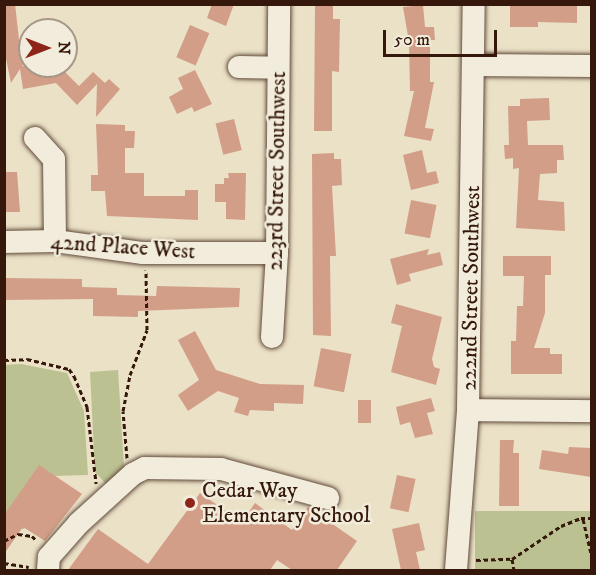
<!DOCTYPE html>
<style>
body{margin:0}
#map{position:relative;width:596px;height:575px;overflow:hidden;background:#eae1c7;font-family:"IM FELL DW Pica",serif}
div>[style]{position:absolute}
.green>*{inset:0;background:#bcc192;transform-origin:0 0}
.building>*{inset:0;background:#d39e88;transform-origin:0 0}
.path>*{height:3px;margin-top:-1.5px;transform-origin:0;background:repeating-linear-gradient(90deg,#35180b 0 4.5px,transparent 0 7.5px)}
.roads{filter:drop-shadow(0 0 2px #624a3a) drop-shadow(0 0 2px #624a3a)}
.minor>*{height:22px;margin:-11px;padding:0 11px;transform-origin:11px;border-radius:11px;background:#f1ecdb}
.dots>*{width:16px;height:16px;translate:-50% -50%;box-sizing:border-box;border:3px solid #f1ecdb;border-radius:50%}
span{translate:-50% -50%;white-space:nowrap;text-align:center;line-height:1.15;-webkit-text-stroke:5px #f1ecdb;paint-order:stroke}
.street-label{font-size:22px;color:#35180b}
.poi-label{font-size:22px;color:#35180b}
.left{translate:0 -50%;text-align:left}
.frame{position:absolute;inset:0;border:6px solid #35180b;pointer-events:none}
.north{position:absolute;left:18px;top:18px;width:60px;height:60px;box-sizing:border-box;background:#f1ecdb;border:2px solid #a69788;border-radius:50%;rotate:90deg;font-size:16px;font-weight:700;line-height:24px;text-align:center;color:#35180b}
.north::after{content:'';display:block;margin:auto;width:21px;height:27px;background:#8f2418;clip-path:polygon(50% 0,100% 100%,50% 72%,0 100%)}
.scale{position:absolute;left:383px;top:30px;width:114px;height:27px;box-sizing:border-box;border:3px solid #35180b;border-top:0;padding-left:8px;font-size:18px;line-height:21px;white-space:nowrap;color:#35180b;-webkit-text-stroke:4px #f1ecdb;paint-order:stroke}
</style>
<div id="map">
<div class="green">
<i style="clip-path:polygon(21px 364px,67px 373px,84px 411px,88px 475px,54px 476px,24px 529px,5px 529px,4px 365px)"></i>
<i style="clip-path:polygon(118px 370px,124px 467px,108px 486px,95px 472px,90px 372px)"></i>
<i style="left:475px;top:511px;width:116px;height:59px"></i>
</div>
<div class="building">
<i style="clip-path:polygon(4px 4px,15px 4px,21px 57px,29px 56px,22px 66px,64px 66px,66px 73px,79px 86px,93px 72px,105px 83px,109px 79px,120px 89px,96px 117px,97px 84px,77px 105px,56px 83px,23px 89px,20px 69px,11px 83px,4px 49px)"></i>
<i style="clip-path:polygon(212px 4px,234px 4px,226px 26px,207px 18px)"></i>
<i style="clip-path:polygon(315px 4px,333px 4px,333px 19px,340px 19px,339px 72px,332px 71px,332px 131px,314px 131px)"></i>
<i style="clip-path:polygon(510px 4px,577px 4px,577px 23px,538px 22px,538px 27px,510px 27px)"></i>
<i style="clip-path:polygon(423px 5px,425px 27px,434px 27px,435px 40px,430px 40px,430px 82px,434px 82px,425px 128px,434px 129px,431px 141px,404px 136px,414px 91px,410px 91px,409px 42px,403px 7px)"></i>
<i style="left:190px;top:25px;width:21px;height:35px;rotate:23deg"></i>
<i style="clip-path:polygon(195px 70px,212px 104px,194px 112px,192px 107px,177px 114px,169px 97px,183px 89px,178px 78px)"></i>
<i style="clip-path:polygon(549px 98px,550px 120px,527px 121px,528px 145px,563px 145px,564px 160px,557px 160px,557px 173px,540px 174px,538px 200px,564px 202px,565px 231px,516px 228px,519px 168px,513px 169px,513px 158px,505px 159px,504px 145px,509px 145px,508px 106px,520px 106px,520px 99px)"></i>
<i style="left:234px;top:119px;width:32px;height:19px;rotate:76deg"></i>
<i style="clip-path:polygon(96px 124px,125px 125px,125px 131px,135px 131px,134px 148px,125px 148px,125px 173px,144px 173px,144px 196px,185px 196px,185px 190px,198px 190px,198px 220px,107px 216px,105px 191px,91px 191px,91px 175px,98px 175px)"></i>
<i style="clip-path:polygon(422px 150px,427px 173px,436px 171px,439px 183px,411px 190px,403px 155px)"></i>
<i style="clip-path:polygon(334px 153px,334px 159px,341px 159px,342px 185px,332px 186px,336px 256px,330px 256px,331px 336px,313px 335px,312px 154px)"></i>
<i style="clip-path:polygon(4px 172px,17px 172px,20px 212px,4px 212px)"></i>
<i style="clip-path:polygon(228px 173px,246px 173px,245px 220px,226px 219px,226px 202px,215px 202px,215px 184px,224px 184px,224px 178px,229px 178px)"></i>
<i style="left:411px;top:200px;width:26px;height:34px;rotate:11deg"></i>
<i style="clip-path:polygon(429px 249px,427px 255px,440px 252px,443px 265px,409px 274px,411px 281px,397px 285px,390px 259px)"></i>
<i style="clip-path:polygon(503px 256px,551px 256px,551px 275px,545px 275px,545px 313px,534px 348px,550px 348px,550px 354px,562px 354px,562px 374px,511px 374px,511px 341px,516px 341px,517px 306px,523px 306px,524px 276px,503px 276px)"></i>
<i style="clip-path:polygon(6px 278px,82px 279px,82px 287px,117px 288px,117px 295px,156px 296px,157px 286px,240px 288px,239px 307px,138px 311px,138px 317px,93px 316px,93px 299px,6px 300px)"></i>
<i style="clip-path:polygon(396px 304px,442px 317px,432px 359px,434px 367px,440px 369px,436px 385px,391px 372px,402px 326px,391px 323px)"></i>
<i style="clip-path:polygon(195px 331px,216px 370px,260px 384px,304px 385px,303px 404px,274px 403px,274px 411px,250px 410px,248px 416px,234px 412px,239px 398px,218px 391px,188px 411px,178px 395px,199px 380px,178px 340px)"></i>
<i style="left:321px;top:348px;width:31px;height:39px;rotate:11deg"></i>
<i style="clip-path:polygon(431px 398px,435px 411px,427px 413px,433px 434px,415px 438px,410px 422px,400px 425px,396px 407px)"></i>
<i style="left:358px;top:400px;width:13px;height:23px"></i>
<i style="clip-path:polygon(500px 440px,514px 440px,513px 453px,519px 453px,519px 506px,499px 506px)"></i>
<i style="clip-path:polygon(569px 447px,591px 448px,591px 477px,539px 469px,542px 450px,568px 454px)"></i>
<i style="clip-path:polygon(39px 465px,82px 494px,45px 541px,23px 527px,4px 554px,4px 515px)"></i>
<i style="left:397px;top:475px;width:19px;height:34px;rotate:12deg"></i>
<i style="clip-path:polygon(200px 493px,242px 522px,255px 503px,292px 530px,308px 507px,357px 541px,337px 570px,292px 570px,277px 560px,270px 570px,68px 570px,98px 529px,148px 564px)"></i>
<i style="clip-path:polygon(419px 523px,425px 550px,416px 552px,420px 570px,401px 570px,392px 529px)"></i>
</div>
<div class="path">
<i style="left:4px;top:360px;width:23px;rotate:-2deg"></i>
<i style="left:27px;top:359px;width:43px;rotate:13.4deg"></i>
<i style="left:69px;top:369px;width:9px;rotate:54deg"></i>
<i style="left:74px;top:376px;width:34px;rotate:67deg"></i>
<i style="left:87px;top:407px;width:77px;rotate:83.2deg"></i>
<i style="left:127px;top:458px;width:47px;rotate:-94.9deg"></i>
<i style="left:123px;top:411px;width:37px;rotate:-79deg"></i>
<i style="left:130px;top:375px;width:48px;rotate:-69.3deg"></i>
<i style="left:147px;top:330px;width:60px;rotate:-91deg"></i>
<i style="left:583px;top:519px;width:39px;rotate:77deg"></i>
<i style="left:4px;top:541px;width:16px;rotate:-27deg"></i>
<i style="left:18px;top:534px;width:14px;rotate:8deg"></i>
<i style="left:32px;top:536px;width:7px;rotate:45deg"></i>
<i style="left:512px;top:559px;width:11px;rotate:80deg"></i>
<i style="left:476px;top:560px;width:36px;rotate:-2deg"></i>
<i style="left:512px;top:559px;width:59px;rotate:-34deg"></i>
<i style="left:561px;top:526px;width:22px;rotate:-22deg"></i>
<i style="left:581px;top:518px;width:11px"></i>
<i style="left:4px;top:563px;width:25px;rotate:9deg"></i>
</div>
<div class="roads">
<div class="minor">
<i style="left:475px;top:65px;width:117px;rotate:0.5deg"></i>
<i style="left:239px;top:67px;width:39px;rotate:1deg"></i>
<i style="left:35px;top:138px;width:28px;rotate:48deg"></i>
<i style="left:54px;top:159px;width:82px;rotate:89.3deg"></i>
<i style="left:4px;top:242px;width:51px;rotate:-1.1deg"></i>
<i style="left:55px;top:241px;width:89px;rotate:7.8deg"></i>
<i style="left:143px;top:253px;width:134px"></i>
<i style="left:272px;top:337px;width:84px;rotate:-86.6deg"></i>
<i style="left:277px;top:253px;width:249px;rotate:-89.5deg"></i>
<i style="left:468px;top:410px;width:124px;rotate:0.5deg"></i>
<i style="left:48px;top:570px;width:13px;rotate:-86deg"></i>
<i style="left:49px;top:557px;width:45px;rotate:-48.6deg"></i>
<i style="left:79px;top:523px;width:73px;rotate:-42.2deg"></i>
<i style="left:133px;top:474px;width:13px;rotate:-27deg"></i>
<i style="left:145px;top:468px;width:76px;rotate:0.8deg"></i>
<i style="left:221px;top:469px;width:111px;rotate:15.2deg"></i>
<i style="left:456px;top:570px;width:160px;rotate:-85.7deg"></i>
<i style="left:468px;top:410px;width:406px;rotate:-89.2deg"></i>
</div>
</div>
<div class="dots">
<i style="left:190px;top:503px;background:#8f2418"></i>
</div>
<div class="street-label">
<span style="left:277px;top:171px;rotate:-89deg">223rd Street Southwest</span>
<span style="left:123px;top:247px;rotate:4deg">42nd Place West</span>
<span style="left:471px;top:288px;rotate:-89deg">222nd Street Southwest</span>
</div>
<div class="poi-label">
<span class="left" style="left:202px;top:503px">Cedar Way<br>Elementary School</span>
</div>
<div class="frame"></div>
<div class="north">N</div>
<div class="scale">50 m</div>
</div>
